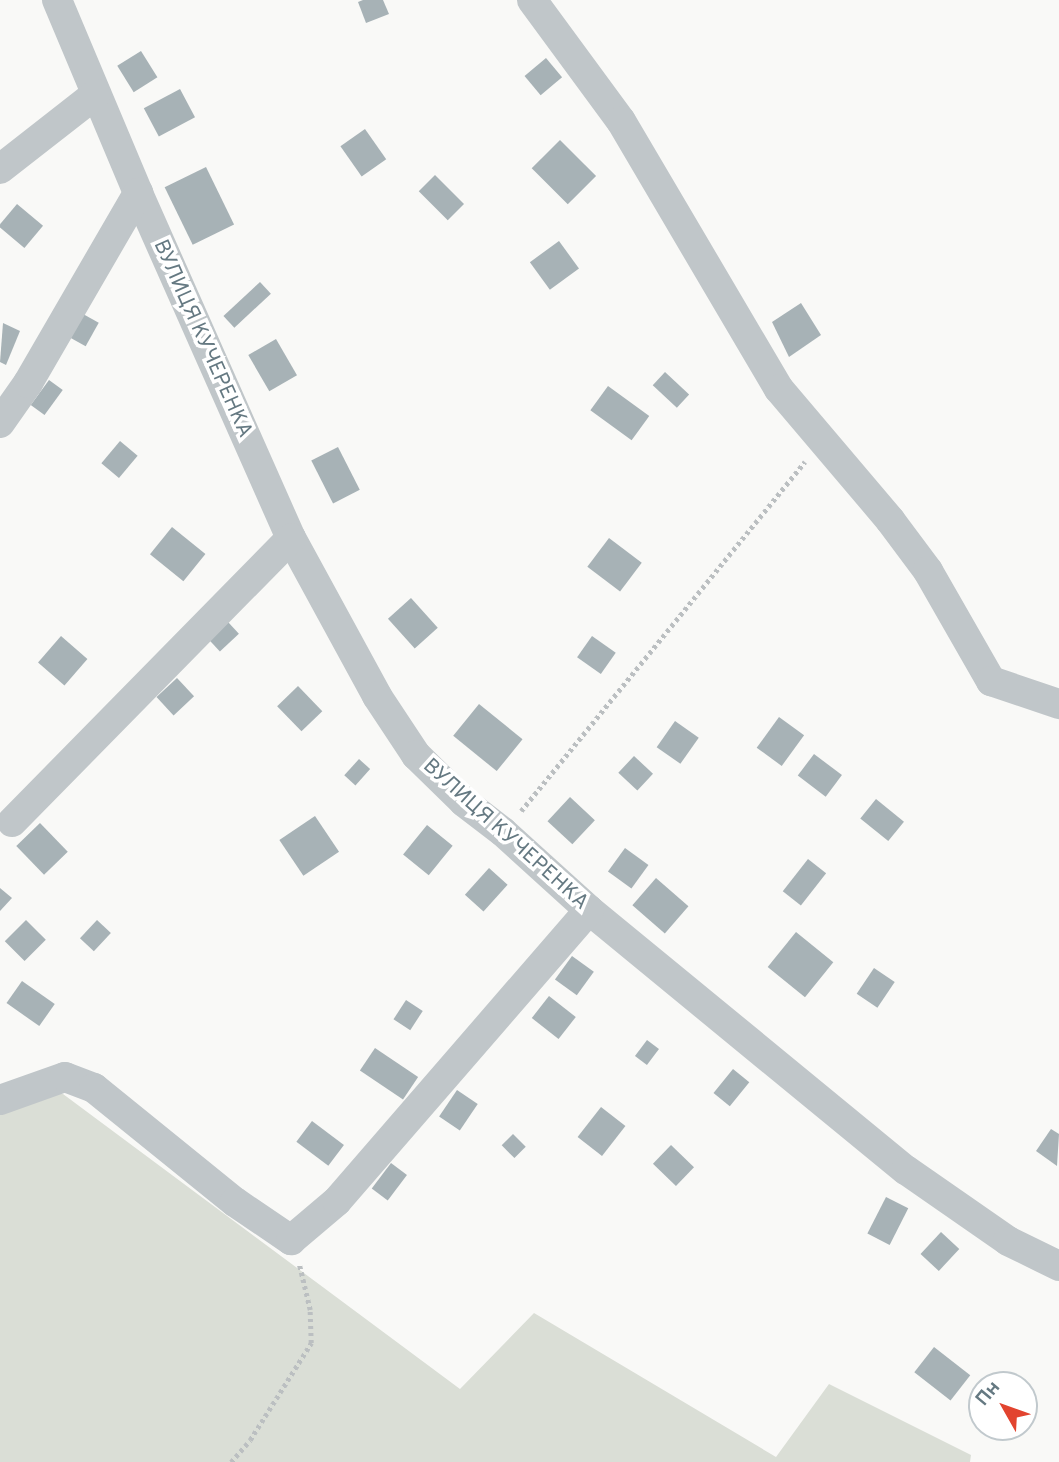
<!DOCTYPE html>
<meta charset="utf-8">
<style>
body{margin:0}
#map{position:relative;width:1059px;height:1462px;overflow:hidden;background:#f9f9f7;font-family:Overpass,sans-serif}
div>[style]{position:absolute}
.green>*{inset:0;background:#daded6}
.building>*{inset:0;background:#a7b2b6;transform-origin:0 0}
.path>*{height:4.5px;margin-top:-2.25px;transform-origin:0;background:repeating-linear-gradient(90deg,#bbbfc1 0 3.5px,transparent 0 7px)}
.minor>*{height:30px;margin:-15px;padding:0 15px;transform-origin:15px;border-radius:15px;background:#c0c6c9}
span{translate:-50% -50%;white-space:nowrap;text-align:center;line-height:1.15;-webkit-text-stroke:7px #fff;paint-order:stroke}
.street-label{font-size:21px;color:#657982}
.north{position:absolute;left:968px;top:1371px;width:70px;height:70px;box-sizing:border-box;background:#fff;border:2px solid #c1c9cd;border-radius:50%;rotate:310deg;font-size:19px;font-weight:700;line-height:28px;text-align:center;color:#657982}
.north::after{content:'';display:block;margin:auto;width:24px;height:32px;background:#e2442f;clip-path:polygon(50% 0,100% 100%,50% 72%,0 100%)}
</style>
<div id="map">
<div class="green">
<i style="clip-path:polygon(0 1093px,63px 1094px,460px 1389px,534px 1313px,776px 1457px,829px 1384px,971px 1455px,970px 1462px,0 1462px)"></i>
</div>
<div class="building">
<i style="clip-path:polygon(363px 0,383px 0,389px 14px,366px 23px,358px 2px)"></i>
<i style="left:141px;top:51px;width:31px;height:28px;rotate:58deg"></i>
<i style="left:546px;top:58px;width:25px;height:28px;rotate:50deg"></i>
<i style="left:180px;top:89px;width:32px;height:41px;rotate:62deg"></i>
<i style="left:365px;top:129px;width:37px;height:30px;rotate:55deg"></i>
<i style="left:560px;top:140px;width:51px;height:40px;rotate:45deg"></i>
<i style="left:206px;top:167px;width:64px;height:46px;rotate:64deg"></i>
<i style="left:435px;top:175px;width:41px;height:23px;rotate:45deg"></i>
<i style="left:17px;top:204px;width:34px;height:29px;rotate:40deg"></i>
<i style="left:559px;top:241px;width:34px;height:36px;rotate:54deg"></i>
<i style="left:260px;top:282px;width:16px;height:50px;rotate:47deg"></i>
<i style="clip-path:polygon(801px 303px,821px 335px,789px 357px,772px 322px)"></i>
<i style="left:83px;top:314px;width:18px;height:27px;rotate:29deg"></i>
<i style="clip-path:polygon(3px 323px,20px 331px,6px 365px,0 362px)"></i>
<i style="left:276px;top:339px;width:42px;height:32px;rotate:60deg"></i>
<i style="left:665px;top:372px;width:33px;height:18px;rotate:43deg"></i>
<i style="left:49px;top:380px;width:17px;height:31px;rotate:36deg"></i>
<i style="left:608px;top:386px;width:51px;height:30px;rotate:36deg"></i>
<i style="left:120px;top:441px;width:23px;height:29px;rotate:40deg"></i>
<i style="left:338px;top:447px;width:48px;height:30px;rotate:63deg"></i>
<i style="left:172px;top:527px;width:43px;height:35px;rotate:39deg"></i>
<i style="left:609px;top:538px;width:41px;height:36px;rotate:37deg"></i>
<i style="left:411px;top:598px;width:40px;height:31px;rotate:48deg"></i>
<i style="left:228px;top:622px;width:16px;height:26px;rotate:47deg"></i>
<i style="left:61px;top:636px;width:35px;height:35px;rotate:41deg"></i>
<i style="left:592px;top:636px;width:29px;height:26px;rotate:35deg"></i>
<i style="left:177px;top:678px;width:25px;height:28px;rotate:47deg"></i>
<i style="left:298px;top:686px;width:35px;height:29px;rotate:46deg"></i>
<i style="left:479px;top:704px;width:56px;height:41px;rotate:39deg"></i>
<i style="left:779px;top:717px;width:31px;height:38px;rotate:36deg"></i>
<i style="left:675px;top:721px;width:29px;height:32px;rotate:35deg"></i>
<i style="left:814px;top:754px;width:35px;height:27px;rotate:37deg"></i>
<i style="left:634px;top:756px;width:26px;height:23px;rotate:43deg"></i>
<i style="left:359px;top:759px;width:15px;height:22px;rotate:42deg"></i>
<i style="left:570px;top:797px;width:34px;height:33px;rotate:43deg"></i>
<i style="left:876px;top:799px;width:36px;height:25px;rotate:39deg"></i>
<i style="left:315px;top:816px;width:43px;height:43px;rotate:56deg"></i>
<i style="left:40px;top:823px;width:40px;height:33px;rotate:46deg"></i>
<i style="left:427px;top:825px;width:33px;height:38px;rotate:39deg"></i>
<i style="left:625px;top:848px;width:29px;height:29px;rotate:36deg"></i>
<i style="left:808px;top:859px;width:23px;height:41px;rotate:38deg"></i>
<i style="left:489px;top:868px;width:25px;height:36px;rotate:42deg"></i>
<i style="left:656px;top:878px;width:43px;height:36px;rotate:41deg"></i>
<i style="clip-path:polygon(0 888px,12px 898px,0 911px)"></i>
<i style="left:26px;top:920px;width:28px;height:30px;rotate:45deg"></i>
<i style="left:97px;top:920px;width:19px;height:25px;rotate:43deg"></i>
<i style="left:796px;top:932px;width:48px;height:45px;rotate:39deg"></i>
<i style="left:572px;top:956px;width:27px;height:29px;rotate:36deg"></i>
<i style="left:874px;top:968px;width:25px;height:31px;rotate:34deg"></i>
<i style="left:22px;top:981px;width:40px;height:27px;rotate:35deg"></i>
<i style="left:549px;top:996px;width:34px;height:28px;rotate:38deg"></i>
<i style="left:406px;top:1000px;width:20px;height:23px;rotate:33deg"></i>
<i style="left:647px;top:1040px;width:15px;height:20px;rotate:37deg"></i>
<i style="left:375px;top:1048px;width:52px;height:27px;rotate:34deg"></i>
<i style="left:733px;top:1069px;width:21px;height:31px;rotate:39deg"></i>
<i style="left:457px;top:1090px;width:25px;height:32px;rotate:34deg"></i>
<i style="left:601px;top:1107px;width:31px;height:38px;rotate:38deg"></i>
<i style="left:312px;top:1121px;width:40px;height:26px;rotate:37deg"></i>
<i style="clip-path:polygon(1051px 1129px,1059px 1134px,1057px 1166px,1036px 1151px)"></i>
<i style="left:513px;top:1134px;width:18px;height:16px;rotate:45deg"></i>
<i style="left:671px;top:1145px;width:32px;height:26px;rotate:44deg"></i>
<i style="left:391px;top:1163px;width:20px;height:32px;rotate:37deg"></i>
<i style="left:886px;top:1197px;width:25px;height:41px;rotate:27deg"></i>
<i style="left:941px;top:1232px;width:25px;height:30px;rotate:43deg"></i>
<i style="left:934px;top:1347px;width:46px;height:32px;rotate:38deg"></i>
</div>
<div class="path">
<i style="left:521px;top:811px;width:450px;rotate:-50.9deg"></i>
<i style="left:231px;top:1462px;width:29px;rotate:-49deg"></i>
<i style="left:250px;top:1440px;width:115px;rotate:-57.8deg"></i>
<i style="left:311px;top:1343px;width:33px;rotate:-92deg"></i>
<i style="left:310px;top:1310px;width:47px;rotate:-103.4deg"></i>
</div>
<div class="minor">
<i style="left:57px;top:0;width:209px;rotate:67.2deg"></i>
<i style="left:138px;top:193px;width:377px;rotate:66.1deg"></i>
<i style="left:291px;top:538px;width:180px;rotate:61.4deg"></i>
<i style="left:377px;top:696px;width:71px;rotate:56.5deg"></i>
<i style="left:416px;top:755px;width:67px;rotate:44.4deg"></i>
<i style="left:464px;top:802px;width:49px;rotate:37.6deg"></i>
<i style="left:503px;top:832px;width:116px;rotate:42.2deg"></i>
<i style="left:589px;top:910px;width:410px;rotate:39.4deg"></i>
<i style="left:906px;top:1170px;width:124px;rotate:34.8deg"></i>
<i style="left:1008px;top:1241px;width:57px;rotate:26.1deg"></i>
<i style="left:532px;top:0;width:150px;rotate:53.7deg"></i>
<i style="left:621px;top:121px;width:311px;rotate:59.5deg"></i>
<i style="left:779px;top:389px;width:172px;rotate:49.7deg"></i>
<i style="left:890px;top:520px;width:64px;rotate:53.3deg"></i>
<i style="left:928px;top:571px;width:127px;rotate:60.2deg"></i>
<i style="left:991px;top:681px;width:72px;rotate:18.7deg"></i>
<i style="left:0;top:169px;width:122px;rotate:-38deg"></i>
<i style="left:0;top:423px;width:49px;rotate:-55deg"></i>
<i style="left:28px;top:383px;width:220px;rotate:-59.9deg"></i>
<i style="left:12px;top:822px;width:398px;rotate:-45.5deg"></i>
<i style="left:0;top:1100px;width:69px;rotate:-19.5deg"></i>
<i style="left:65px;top:1077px;width:31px;rotate:21deg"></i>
<i style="left:94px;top:1088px;width:181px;rotate:39deg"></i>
<i style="left:235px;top:1202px;width:68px;rotate:34.2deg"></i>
<i style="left:291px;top:1240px;width:60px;rotate:-40.3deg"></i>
<i style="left:337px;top:1201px;width:385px;rotate:-49.1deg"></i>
</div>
<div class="street-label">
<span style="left:202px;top:339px;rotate:66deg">ВУЛИЦЯ КУЧЕРЕНКА</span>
<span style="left:505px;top:835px;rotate:42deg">ВУЛИЦЯ КУЧЕРЕНКА</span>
</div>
<div class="north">Пн</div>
</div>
